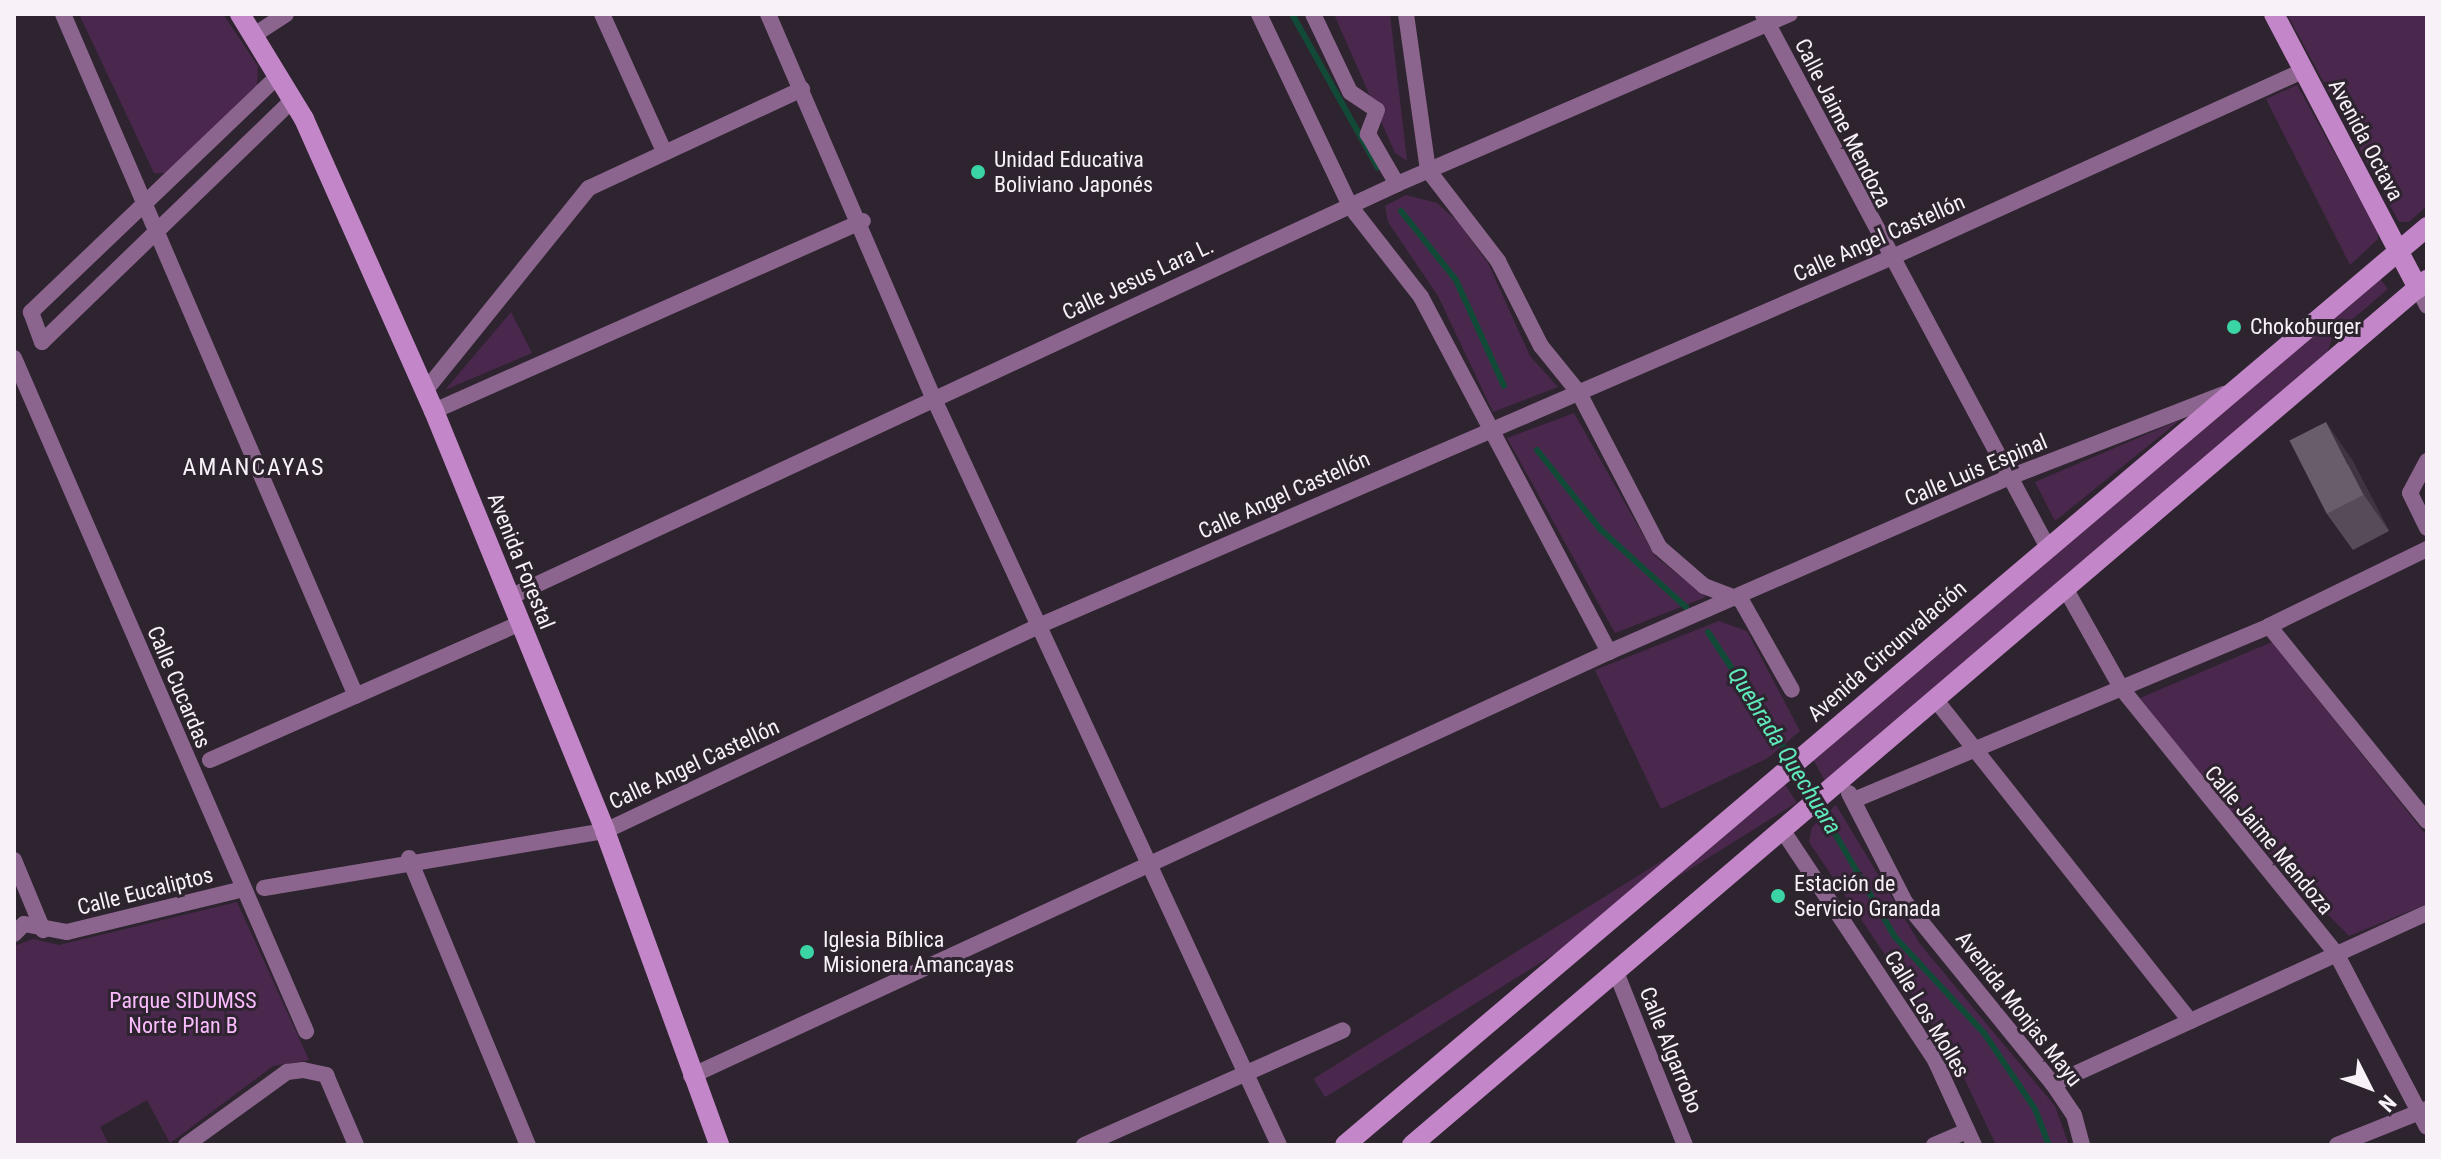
<!DOCTYPE html>
<meta charset="utf-8">
<style>
body{margin:0}
#map{position:relative;width:2441px;height:1159px;overflow:hidden;background:#2e242f;font-family:"Roboto Condensed",sans-serif}
div>[style]{position:absolute}
.green>*{inset:0;background:#4a284d;transform-origin:0 0}
.stream>*{height:6px;margin:-3px;padding:0 3px;transform-origin:3px;border-radius:3px;background:#124a38}
.street>*{height:16px;margin:-8px;padding:0 8px;transform-origin:8px;border-radius:8px;background:#8b658e}
.secondary>*{height:20px;margin:-10px;padding:0 10px;transform-origin:10px;border-radius:10px;background:#c386c8}
.wall>*{inset:0;background:#574b58}
.shaded-wall>*{inset:0;background:#3f3440}
.building>*{inset:0;background:#685d69;transform-origin:0 0}
.dots>*{width:22px;height:22px;translate:-50% -50%;box-sizing:border-box;border:4px solid #2e242f;border-radius:50%}
span{translate:-50% -50%;white-space:nowrap;text-align:center;line-height:1.15;-webkit-text-stroke:6px #2e242f;paint-order:stroke}
.street-label{font-size:22px;color:#f8f1f8}
.poi-label{font-size:22px;color:#f8f1f8}
.left{translate:0 -50%;text-align:left}
.park-label{font-size:22px;color:#fabcfe}
.neighbourhood-label{font-size:24px;color:#f8f1f8;letter-spacing:2px}
.water-label{font-size:24px;color:#5feaba;font-style:italic}
.frame{position:absolute;inset:0;border:16px solid #f8f1f8;pointer-events:none}
.north{position:absolute;left:2329px;top:1047px;width:80px;height:80px;-webkit-text-stroke:6px #2e242f;paint-order:stroke;rotate:132deg;font-size:22px;font-weight:700;line-height:32px;text-align:center;color:#f8f1f8}
.north::after{content:'';display:block;margin:auto;width:28px;height:36px;background:#f8f1f8;clip-path:polygon(50% 0,100% 100%,50% 72%,0 100%)}
</style>
<div id="map">
<div class="green">
<i style="clip-path:polygon(79px 14px,223px 14px,258px 66px,257px 85px,166px 173px,154px 173px)"></i>
<i style="clip-path:polygon(1334px 14px,1390px 14px,1407px 161px,1395px 153px)"></i>
<i style="clip-path:polygon(2287px 14px,2427px 14px,2427px 206px,2409px 222px,2399px 222px)"></i>
<i style="clip-path:polygon(2297px 85px,2377px 230px,2378px 239px,2350px 265px,2266px 99px)"></i>
<i style="clip-path:polygon(1406px 195px,1437px 203px,1458px 222px,1488px 263px,1530px 356px,1558px 387px,1493px 412px,1438px 296px,1388px 222px,1385px 206px)"></i>
<i style="clip-path:polygon(2380px 279px,2388px 289px,2333px 336px,2327px 353px,1825px 781px,1813px 759px)"></i>
<i style="clip-path:polygon(511px 312px,532px 353px,445px 390px)"></i>
<i style="clip-path:polygon(1574px 413px,1655px 556px,1706px 597px,1615px 633px,1507px 438px)"></i>
<i style="clip-path:polygon(2180px 420px,2055px 521px,2035px 482px)"></i>
<i style="clip-path:polygon(1719px 621px,1747px 631px,1800px 731px,1768px 758px,1661px 809px,1595px 670px)"></i>
<i style="clip-path:polygon(2272px 642px,2427px 836px,2427px 904px,2349px 936px,2225px 808px,2140px 698px)"></i>
<i style="left:1785px;top:784px;width:22px;height:556px;rotate:58deg"></i>
<i style="clip-path:polygon(1836px 805px,1920px 944px,2055px 1106px,2069px 1145px,1996px 1145px,1954px 1057px,1809px 842px,1812px 827px)"></i>
<i style="clip-path:polygon(237px 902px,309px 1060px,273px 1066px,170px 1143px,147px 1100px,100px 1127px,109px 1145px,14px 1145px,14px 946px,33px 939px,59px 945px)"></i>
</div>
<div class="stream">
<i style="left:1292px;top:14px;width:176px;rotate:60.8deg"></i>
<i style="left:1401px;top:211px;width:88px;rotate:51.4deg"></i>
<i style="left:1456px;top:280px;width:116px;rotate:65.6deg"></i>
<i style="left:1537px;top:450px;width:101px;rotate:51.4deg"></i>
<i style="left:1600px;top:529px;width:116px;rotate:42.2deg"></i>
<i style="left:1708px;top:632px;width:152px;rotate:56.8deg"></i>
<i style="left:1797px;top:768px;width:195px;rotate:59.9deg"></i>
<i style="left:1895px;top:937px;width:131px;rotate:47.2deg"></i>
<i style="left:1984px;top:1033px;width:92px;rotate:56.1deg"></i>
<i style="left:2035px;top:1109px;width:39px;rotate:69deg"></i>
</div>
<div class="street">
<i style="left:63px;top:14px;width:742px;rotate:66.75deg"></i>
<i style="left:602px;top:14px;width:148px;rotate:65.7deg"></i>
<i style="left:768px;top:14px;width:417px;rotate:66.7deg"></i>
<i style="left:933px;top:397px;width:824px;rotate:65.18deg"></i>
<i style="left:1259px;top:14px;width:212px;rotate:64.6deg"></i>
<i style="left:1350px;top:206px;width:115px;rotate:52deg"></i>
<i style="left:1421px;top:297px;width:402px;rotate:62.1deg"></i>
<i style="left:1313px;top:14px;width:86px;rotate:64.6deg"></i>
<i style="left:1350px;top:92px;width:32px;rotate:34deg"></i>
<i style="left:1377px;top:110px;width:26px;rotate:111deg"></i>
<i style="left:1368px;top:134px;width:58px;rotate:59.9deg"></i>
<i style="left:1406px;top:14px;width:158px;rotate:82deg"></i>
<i style="left:1428px;top:170px;width:115px;rotate:52.4deg"></i>
<i style="left:1498px;top:261px;width:95px;rotate:63.2deg"></i>
<i style="left:1541px;top:346px;width:60px;rotate:51deg"></i>
<i style="left:1579px;top:393px;width:174px;rotate:62.5deg"></i>
<i style="left:1659px;top:547px;width:60px;rotate:40.9deg"></i>
<i style="left:1704px;top:586px;width:40px;rotate:21deg"></i>
<i style="left:1741px;top:600px;width:103px;rotate:60.5deg"></i>
<i style="left:1763px;top:15px;width:602px;rotate:61.86deg"></i>
<i style="left:254px;top:35px;width:38px;rotate:-33deg"></i>
<i style="left:278px;top:76px;width:342px;rotate:136.3deg"></i>
<i style="left:31px;top:312px;width:32px;rotate:70deg"></i>
<i style="left:42px;top:342px;width:349px;rotate:-44deg"></i>
<i style="left:2418px;top:288px;width:20px;rotate:63deg"></i>
<i style="left:14px;top:358px;width:734px;rotate:66.55deg"></i>
<i style="left:425px;top:391px;width:261px;rotate:-51.1deg"></i>
<i style="left:589px;top:188px;width:235px;rotate:-24.9deg"></i>
<i style="left:434px;top:411px;width:469px;rotate:-23.9deg"></i>
<i style="left:2427px;top:461px;width:36px;rotate:118deg"></i>
<i style="left:2410px;top:493px;width:39px;rotate:64deg"></i>
<i style="left:2065px;top:588px;width:116px;rotate:60.6deg"></i>
<i style="left:2122px;top:689px;width:340px;rotate:51deg"></i>
<i style="left:2336px;top:953px;width:196px;rotate:62.4deg"></i>
<i style="left:510px;top:597px;width:978px;rotate:-24.97deg"></i>
<i style="left:1397px;top:184px;width:428px;rotate:-23.4deg"></i>
<i style="left:2269px;top:626px;width:251px;rotate:51deg"></i>
<i style="left:1935px;top:699px;width:411px;rotate:51.6deg"></i>
<i style="left:210px;top:760px;width:340px;rotate:-23.8deg"></i>
<i style="left:1849px;top:793px;width:123px;rotate:62.8deg"></i>
<i style="left:1905px;top:902px;width:235px;rotate:50.9deg"></i>
<i style="left:2053px;top:1084px;width:37px;rotate:56deg"></i>
<i style="left:2074px;top:1115px;width:31px;rotate:75deg"></i>
<i style="left:1854px;top:800px;width:450px;rotate:-22.7deg"></i>
<i style="left:2269px;top:626px;width:176px;rotate:-26deg"></i>
<i style="left:1783px;top:831px;width:275px;rotate:56.4deg"></i>
<i style="left:1935px;top:1060px;width:94px;rotate:65.4deg"></i>
<i style="left:409px;top:858px;width:311px;rotate:67.5deg"></i>
<i style="left:14px;top:860px;width:76px;rotate:67.5deg"></i>
<i style="left:264px;top:888px;width:346px;rotate:-9.5deg"></i>
<i style="left:605px;top:831px;width:484px;rotate:-25.3deg"></i>
<i style="left:1043px;top:624px;width:920px;rotate:-23.36deg"></i>
<i style="left:1888px;top:259px;width:455px;rotate:-24.4deg"></i>
<i style="left:14px;top:934px;width:14px;rotate:-45deg"></i>
<i style="left:24px;top:924px;width:44px;rotate:10.5deg"></i>
<i style="left:67px;top:932px;width:181px;rotate:-13.7deg"></i>
<i style="left:1616px;top:972px;width:186px;rotate:68.3deg"></i>
<i style="left:691px;top:1076px;width:1011px;rotate:-24.79deg"></i>
<i style="left:1609px;top:652px;width:438px;rotate:-23.6deg"></i>
<i style="left:2010px;top:477px;width:230px;rotate:-21.2deg"></i>
<i style="left:2053px;top:1084px;width:411px;rotate:-24.6deg"></i>
<i style="left:186px;top:1145px;width:125px;rotate:-35.9deg"></i>
<i style="left:287px;top:1072px;width:16px;rotate:-7deg"></i>
<i style="left:303px;top:1070px;width:24px;rotate:12deg"></i>
<i style="left:326px;top:1075px;width:76px;rotate:66.8deg"></i>
<i style="left:1084px;top:1145px;width:283px;rotate:-23.9deg"></i>
<i style="left:1934px;top:1145px;width:36px;rotate:-23deg"></i>
<i style="left:2337px;top:1145px;width:97px;rotate:-21.8deg"></i>
</div>
<div class="secondary">
<i style="left:240px;top:14px;width:123px;rotate:58.6deg"></i>
<i style="left:304px;top:119px;width:320px;rotate:66deg"></i>
<i style="left:434px;top:411px;width:453px;rotate:67.8deg"></i>
<i style="left:605px;top:831px;width:334px;rotate:70deg"></i>
<i style="left:2274px;top:14px;width:310px;rotate:62.3deg"></i>
<i style="left:1345px;top:1145px;width:1419px;rotate:-40.31deg"></i>
<i style="left:1412px;top:1145px;width:1334px;rotate:-40.44deg"></i>
</div>
<div class="wall">
<i style="clip-path:polygon(2351px 458px,2389px 531px,2353px 550px,2327px 514px)"></i>
</div>
<div class="shaded-wall">
<i style="clip-path:polygon(2326px 422px,2351px 458px,2389px 531px,2364px 495px)"></i>
</div>
<div class="building">
<i style="left:2326px;top:422px;width:82px;height:41px;rotate:63deg"></i>
</div>
<div class="dots">
<i style="left:978px;top:172px;background:#3bd4a4"></i>
<i style="left:2234px;top:327px;background:#3bd4a4"></i>
<i style="left:1778px;top:896px;background:#3bd4a4"></i>
<i style="left:807px;top:952px;background:#3bd4a4"></i>
</div>
<div class="street-label">
<span style="left:1843px;top:123px;rotate:63deg">Calle Jaime Mendoza</span>
<span style="left:2366px;top:140px;rotate:62deg">Avenida Octava</span>
<span style="left:1879px;top:238px;rotate:-24deg">Calle Angel Castellón</span>
<span style="left:1138px;top:279px;rotate:-25deg">Calle Jesus Lara L.</span>
<span style="left:1976px;top:470px;rotate:-23deg">Calle Luis Espinal</span>
<span style="left:1284px;top:495px;rotate:-24deg">Calle Angel Castellón</span>
<span style="left:521px;top:561px;rotate:68deg">Avenida Forestal</span>
<span style="left:1887px;top:651px;rotate:-41deg">Avenida Circunvalación</span>
<span style="left:179px;top:687px;rotate:67deg">Calle Cucardas</span>
<span style="left:694px;top:764px;rotate:-25deg">Calle Angel Castellón</span>
<span style="left:2269px;top:840px;rotate:50deg">Calle Jaime Mendoza</span>
<span style="left:145px;top:891px;rotate:-14deg">Calle Eucaliptos</span>
<span style="left:2019px;top:1009px;rotate:52deg">Avenida Monjas Mayu</span>
<span style="left:1927px;top:1014px;rotate:59deg">Calle Los Molles</span>
<span style="left:1671px;top:1050px;rotate:68deg">Calle Algarrobo</span>
</div>
<div class="poi-label">
<span class="left" style="left:994px;top:172px">Unidad Educativa<br>Boliviano Japonés</span>
<span class="left" style="left:2250px;top:327px">Chokoburger</span>
<span class="left" style="left:1794px;top:896px">Estación de<br>Servicio Granada</span>
<span class="left" style="left:823px;top:952px">Iglesia Bíblica<br>Misionera Amancayas</span>
</div>
<div class="park-label">
<span style="left:183px;top:1013px">Parque SIDUMSS<br>Norte Plan B</span>
</div>
<div class="neighbourhood-label">
<span style="left:254px;top:468px">AMANCAYAS</span>
</div>
<div class="water-label">
<span style="left:1784px;top:751px;rotate:58deg">Quebrada Quechuara</span>
</div>
<div class="frame"></div>
<div class="north">N</div>
</div>
